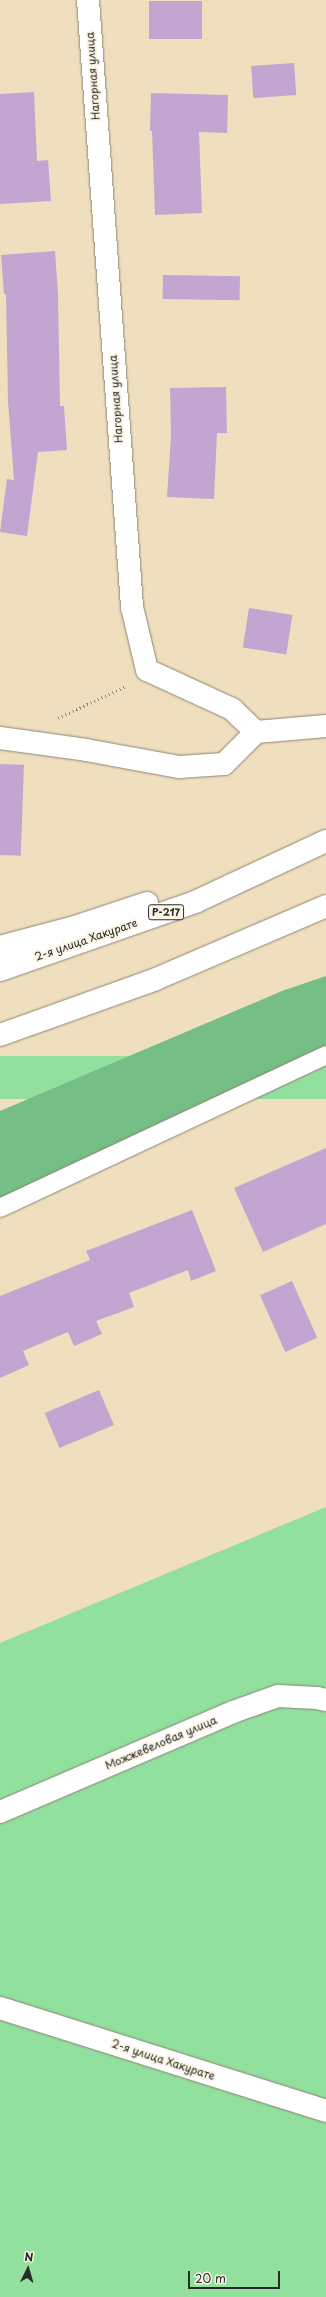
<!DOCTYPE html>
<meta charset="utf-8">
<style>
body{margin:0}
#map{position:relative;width:326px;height:2297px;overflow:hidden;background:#efdfbe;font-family:"Playpen Sans",sans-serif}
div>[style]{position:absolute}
.green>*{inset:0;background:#92e09e;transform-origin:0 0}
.forest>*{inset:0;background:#75be85}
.building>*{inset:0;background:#c2a6d1;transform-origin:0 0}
.path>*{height:2.5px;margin-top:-1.25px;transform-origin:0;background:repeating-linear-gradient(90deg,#8d8574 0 1px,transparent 0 4px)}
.roads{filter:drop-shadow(0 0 1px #8d8574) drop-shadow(0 0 1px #8d8574)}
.lane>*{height:18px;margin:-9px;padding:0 9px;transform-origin:9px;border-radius:9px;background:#fff}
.street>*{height:22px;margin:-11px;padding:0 11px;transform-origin:11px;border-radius:11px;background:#fff}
.primary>*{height:22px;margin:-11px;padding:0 11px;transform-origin:11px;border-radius:11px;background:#fff}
span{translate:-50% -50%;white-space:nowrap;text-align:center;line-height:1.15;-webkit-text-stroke:4px #fcf5e5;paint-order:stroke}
.shield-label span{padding:1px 3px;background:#fcf5e5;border:1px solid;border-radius:3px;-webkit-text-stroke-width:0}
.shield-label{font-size:10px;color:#2b2b2b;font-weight:700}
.street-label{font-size:11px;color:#2b2b2b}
.north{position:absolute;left:8px;top:2249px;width:40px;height:40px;-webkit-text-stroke:3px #fcf5e5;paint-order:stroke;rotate:5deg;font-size:11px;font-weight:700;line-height:16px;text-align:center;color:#2b2b2b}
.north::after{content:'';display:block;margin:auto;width:14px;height:18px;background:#2b2b2b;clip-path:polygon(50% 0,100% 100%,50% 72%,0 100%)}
.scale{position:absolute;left:188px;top:2271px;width:92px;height:18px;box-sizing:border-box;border:2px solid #2b2b2b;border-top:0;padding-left:5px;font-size:12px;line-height:14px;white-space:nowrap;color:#2b2b2b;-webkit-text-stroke:3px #fcf5e5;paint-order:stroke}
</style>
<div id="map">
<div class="green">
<i style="left:326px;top:1056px;width:43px;height:357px;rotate:90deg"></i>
<i style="clip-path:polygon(326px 1507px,326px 2297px,0 2297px,0 1643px)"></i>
</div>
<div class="forest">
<i style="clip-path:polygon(326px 976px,326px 1056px,0 1202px,0 1111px,282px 991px)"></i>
</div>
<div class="building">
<i style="left:202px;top:1px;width:38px;height:53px;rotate:90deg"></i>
<i style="left:294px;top:63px;width:32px;height:43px;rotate:86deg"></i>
<i style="clip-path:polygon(34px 92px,37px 161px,48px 160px,51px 201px,0 204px,0 94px)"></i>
<i style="clip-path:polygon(151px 93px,228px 95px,227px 133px,199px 132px,202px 213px,155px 215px,152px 131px,150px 131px)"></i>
<i style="clip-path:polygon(55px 251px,58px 294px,60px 406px,64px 406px,67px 450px,38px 452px,27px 536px,0 532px,7px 479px,14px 480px,8px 402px,6px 294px,4px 294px,1px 255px)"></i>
<i style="left:163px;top:275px;width:77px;height:24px;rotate:1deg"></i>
<i style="clip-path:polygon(226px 387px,227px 433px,217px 433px,214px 499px,167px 497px,171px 436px,170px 388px)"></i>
<i style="left:249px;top:608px;width:44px;height:40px;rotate:9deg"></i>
<i style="left:0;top:764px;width:24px;height:91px;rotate:2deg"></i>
<i style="clip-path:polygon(326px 1148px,326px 1224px,263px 1252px,234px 1188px)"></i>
<i style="clip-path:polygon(192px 1210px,216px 1271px,191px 1281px,188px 1270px,129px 1293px,134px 1307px,96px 1321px,102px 1334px,74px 1346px,68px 1332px,23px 1351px,29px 1365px,0 1378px,0 1296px,90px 1260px,86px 1251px)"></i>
<i style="left:292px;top:1281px;width:62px;height:35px;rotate:66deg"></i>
<i style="left:99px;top:1390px;width:38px;height:59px;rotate:67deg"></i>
</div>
<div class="path">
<i style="left:58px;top:718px;width:75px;rotate:-25.2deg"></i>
</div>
<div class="roads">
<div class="lane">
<i style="left:0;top:1208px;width:360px;rotate:-25.1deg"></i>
</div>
<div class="street">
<i style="left:88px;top:0;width:609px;rotate:85.85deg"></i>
<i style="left:132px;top:607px;width:65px;rotate:76.6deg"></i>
<i style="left:147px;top:670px;width:94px;rotate:24.6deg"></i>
<i style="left:232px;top:709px;width:33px;rotate:44deg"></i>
<i style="left:0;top:738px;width:87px;rotate:7.9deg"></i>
<i style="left:86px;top:750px;width:95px;rotate:10.4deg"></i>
<i style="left:179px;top:767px;width:45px;rotate:-3.8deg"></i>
<i style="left:224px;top:764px;width:45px;rotate:-45deg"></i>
<i style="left:256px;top:732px;width:70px;rotate:-4.9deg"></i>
<i style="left:0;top:1812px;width:254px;rotate:-23.2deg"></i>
<i style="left:233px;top:1712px;width:48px;rotate:-19.6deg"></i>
<i style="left:278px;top:1696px;width:39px;rotate:3deg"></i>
<i style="left:317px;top:1698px;width:9px;rotate:13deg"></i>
<i style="left:0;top:2008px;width:342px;rotate:17.5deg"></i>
</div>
<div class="primary">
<i style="left:0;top:947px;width:78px;rotate:-14.9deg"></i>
<i style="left:75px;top:927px;width:76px;rotate:-18.4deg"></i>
<i style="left:0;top:970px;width:207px;rotate:-19.2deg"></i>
<i style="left:195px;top:902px;width:145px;rotate:-25deg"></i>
<i style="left:0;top:1035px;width:166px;rotate:-19.7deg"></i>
<i style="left:156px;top:979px;width:185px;rotate:-23.2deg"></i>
</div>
</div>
<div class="shield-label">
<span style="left:166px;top:912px">Р-217</span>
</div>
<div class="street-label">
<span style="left:93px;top:76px;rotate:-94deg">Нагорная улица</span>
<span style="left:116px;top:399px;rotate:-94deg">Нагорная улица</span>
<span style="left:86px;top:940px;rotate:-19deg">2-я улица Хакурате</span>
<span style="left:161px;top:1743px;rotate:-23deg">Можжевеловая улица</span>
<span style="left:163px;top:2060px;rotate:18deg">2-я улица Хакурате</span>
</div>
<div class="north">N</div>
<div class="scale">20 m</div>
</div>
